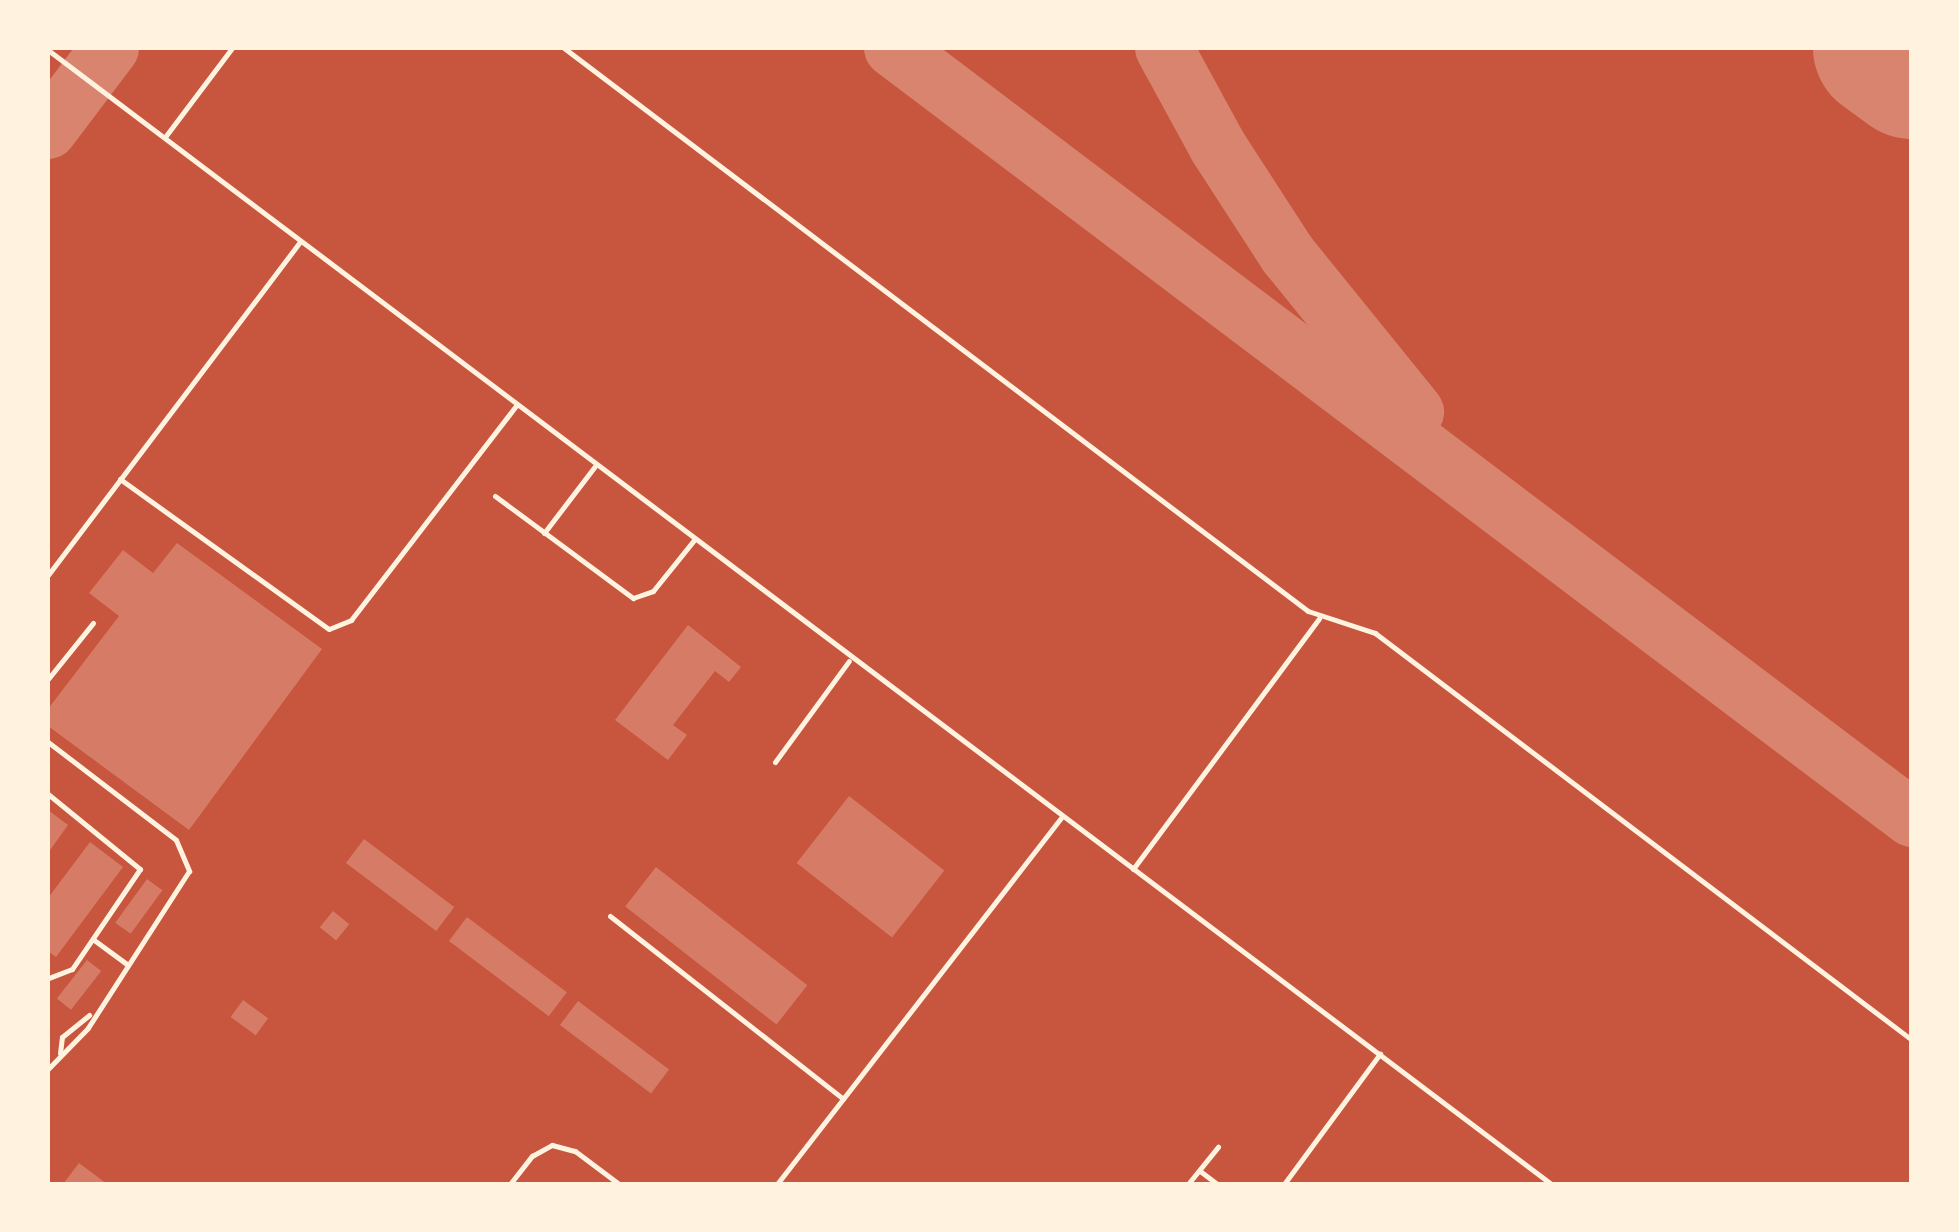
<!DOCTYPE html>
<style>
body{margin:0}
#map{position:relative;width:1959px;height:1232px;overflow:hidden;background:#c8553d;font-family:"Open Sans",sans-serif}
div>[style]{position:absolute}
.taxiway>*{height:58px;margin:-29px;padding:0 29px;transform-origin:29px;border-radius:29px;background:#d8846e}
.runway>*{height:142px;margin:-71px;padding:0 71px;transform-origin:71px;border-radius:71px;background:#d8846e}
.building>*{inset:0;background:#d67c66;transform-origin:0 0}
.service>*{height:5px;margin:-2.5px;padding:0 2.5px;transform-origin:2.5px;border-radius:2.5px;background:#fff3e0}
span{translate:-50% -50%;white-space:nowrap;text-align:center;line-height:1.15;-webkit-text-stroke:10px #fff3e0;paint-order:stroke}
.frame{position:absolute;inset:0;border:50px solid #fff3e0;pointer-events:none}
</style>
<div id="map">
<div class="taxiway">
<i style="left:893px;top:48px;width:1277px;rotate:37.08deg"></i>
<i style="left:1164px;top:48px;width:113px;rotate:61.4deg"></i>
<i style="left:1218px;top:147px;width:129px;rotate:57.1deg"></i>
<i style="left:1288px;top:255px;width:202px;rotate:51deg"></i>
<i style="left:48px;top:130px;width:103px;rotate:-52.9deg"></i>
</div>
<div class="runway">
<i style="left:1884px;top:48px;width:34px;rotate:36deg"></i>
</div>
<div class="building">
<i style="clip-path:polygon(177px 543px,322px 649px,189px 830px,48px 726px,48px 709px,119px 616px,89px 593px,123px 550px,153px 573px)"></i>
<i style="clip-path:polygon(688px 625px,741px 667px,729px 682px,715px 671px,673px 725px,687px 735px,668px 760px,615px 720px)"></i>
<i style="left:849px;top:796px;width:121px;height:85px;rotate:38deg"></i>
<i style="clip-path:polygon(48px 810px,68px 825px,48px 853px)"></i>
<i style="left:364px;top:839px;width:113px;height:30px;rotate:37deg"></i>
<i style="clip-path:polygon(90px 842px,123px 867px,56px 957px,48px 951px,48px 898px)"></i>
<i style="left:656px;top:867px;width:192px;height:50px;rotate:38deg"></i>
<i style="left:147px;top:879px;width:19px;height:54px;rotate:36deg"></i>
<i style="left:333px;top:911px;width:21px;height:21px;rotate:39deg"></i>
<i style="left:467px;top:917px;width:125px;height:30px;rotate:37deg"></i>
<i style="left:87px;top:960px;width:18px;height:49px;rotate:38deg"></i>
<i style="left:243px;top:1000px;width:31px;height:21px;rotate:36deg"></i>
<i style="left:578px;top:1001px;width:114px;height:30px;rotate:37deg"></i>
<i style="clip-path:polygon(79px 1163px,107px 1184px,63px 1184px)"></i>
</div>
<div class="service">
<i style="left:564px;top:48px;width:933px;rotate:37.12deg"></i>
<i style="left:1308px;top:611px;width:71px;rotate:18.2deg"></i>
<i style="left:1375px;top:633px;width:674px;rotate:37.16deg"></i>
<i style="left:48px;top:50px;width:1883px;rotate:37.03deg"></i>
<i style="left:165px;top:137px;width:111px;rotate:-53deg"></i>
<i style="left:120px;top:479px;width:257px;rotate:35.7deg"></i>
<i style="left:329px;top:629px;width:24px;rotate:-22deg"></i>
<i style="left:351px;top:620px;width:270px;rotate:-52.4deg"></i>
<i style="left:495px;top:496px;width:172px;rotate:36.5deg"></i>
<i style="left:633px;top:598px;width:21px;rotate:-19deg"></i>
<i style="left:653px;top:591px;width:65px;rotate:-51.2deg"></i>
<i style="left:544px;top:533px;width:84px;rotate:-52.7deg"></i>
<i style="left:48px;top:575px;width:418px;rotate:-52.9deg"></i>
<i style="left:48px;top:679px;width:72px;rotate:-51.2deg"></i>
<i style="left:48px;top:742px;width:161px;rotate:37.4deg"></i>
<i style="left:176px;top:840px;width:34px;rotate:67deg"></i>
<i style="left:189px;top:871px;width:187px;rotate:122.8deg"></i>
<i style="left:88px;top:1028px;width:57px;rotate:134.3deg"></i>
<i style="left:775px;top:762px;width:125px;rotate:-53.8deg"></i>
<i style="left:48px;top:794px;width:119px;rotate:39.2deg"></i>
<i style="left:140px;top:869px;width:121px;rotate:124.2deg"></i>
<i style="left:72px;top:969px;width:26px;rotate:159deg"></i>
<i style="left:1133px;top:869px;width:312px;rotate:-53.4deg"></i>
<i style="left:610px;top:916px;width:296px;rotate:38.1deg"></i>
<i style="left:94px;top:940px;width:42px;rotate:36.3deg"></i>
<i style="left:60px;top:1053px;width:16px;rotate:-83deg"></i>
<i style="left:62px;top:1037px;width:35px;rotate:-39deg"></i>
<i style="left:1200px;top:1171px;width:21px;rotate:37deg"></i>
<i style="left:510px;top:1184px;width:36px;rotate:-52deg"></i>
<i style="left:532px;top:1156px;width:23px;rotate:-29deg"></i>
<i style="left:552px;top:1145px;width:24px;rotate:15deg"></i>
<i style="left:575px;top:1151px;width:55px;rotate:36.9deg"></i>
<i style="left:777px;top:1184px;width:465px;rotate:-52.2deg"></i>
<i style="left:1188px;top:1184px;width:48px;rotate:-51deg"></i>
<i style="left:1284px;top:1184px;width:162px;rotate:-53.6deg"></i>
</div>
<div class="frame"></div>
</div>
